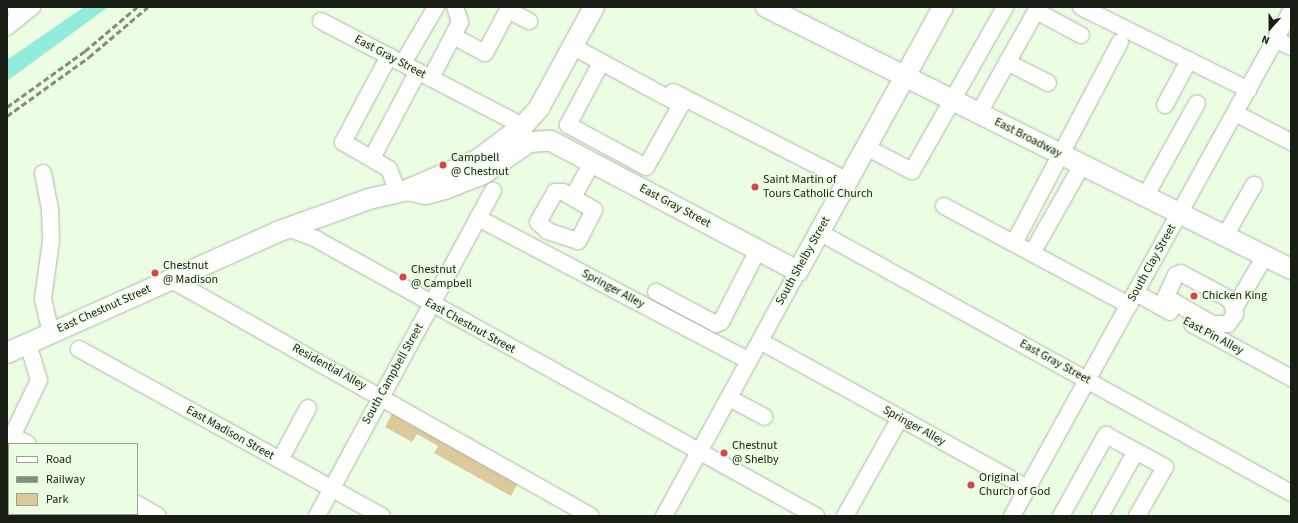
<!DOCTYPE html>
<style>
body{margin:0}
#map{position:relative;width:1298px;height:523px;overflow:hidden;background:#ebfde3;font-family:"Source Sans 3",sans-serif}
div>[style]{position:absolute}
.green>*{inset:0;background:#dcca9c}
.water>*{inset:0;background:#91ecdc}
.roads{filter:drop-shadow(0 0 1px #a9baa1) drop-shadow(0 0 1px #a9baa1)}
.minor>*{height:16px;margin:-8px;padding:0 8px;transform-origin:8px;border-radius:8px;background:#fff}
.major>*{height:20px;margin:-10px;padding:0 10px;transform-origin:10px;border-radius:10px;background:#fff}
.rail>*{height:3px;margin-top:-1.5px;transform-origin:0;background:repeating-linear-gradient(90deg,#828f7d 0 6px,transparent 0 9px)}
.dots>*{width:11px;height:11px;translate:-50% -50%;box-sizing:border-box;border:2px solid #ebfde3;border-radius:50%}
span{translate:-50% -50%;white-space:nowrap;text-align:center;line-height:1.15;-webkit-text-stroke:3px #ebfde3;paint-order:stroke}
.street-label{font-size:12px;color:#171e14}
.poi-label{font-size:12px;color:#171e14}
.left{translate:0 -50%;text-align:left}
.frame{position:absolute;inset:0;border:8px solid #171e14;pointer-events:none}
.legend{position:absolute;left:8px;top:443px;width:130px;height:72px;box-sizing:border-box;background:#ebfde3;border:1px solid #96a490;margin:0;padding:5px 7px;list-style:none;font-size:12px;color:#171e14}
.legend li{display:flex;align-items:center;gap:8px;height:20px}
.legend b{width:20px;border:1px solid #96a490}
.north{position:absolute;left:1250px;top:8px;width:40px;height:40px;-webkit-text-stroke:3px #ebfde3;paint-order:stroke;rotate:201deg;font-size:11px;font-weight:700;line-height:16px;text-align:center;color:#171e14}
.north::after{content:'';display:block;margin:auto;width:14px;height:18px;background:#171e14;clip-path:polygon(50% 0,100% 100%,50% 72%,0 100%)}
</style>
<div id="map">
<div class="green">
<i style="clip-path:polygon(393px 412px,518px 483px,511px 496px,434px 453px,438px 446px,417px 434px,412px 442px,385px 427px)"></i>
</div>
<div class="water">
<i style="clip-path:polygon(84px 7px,108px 7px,7px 81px,7px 60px)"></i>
</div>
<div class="roads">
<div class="minor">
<i style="left:15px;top:7px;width:11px;rotate:75deg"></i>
<i style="left:18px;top:18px;width:18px;rotate:-38deg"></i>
<i style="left:1081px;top:7px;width:187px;rotate:26.3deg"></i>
<i style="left:321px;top:21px;width:228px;rotate:27.5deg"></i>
<i style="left:7px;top:27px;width:14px;rotate:-39deg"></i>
<i style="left:453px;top:36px;width:36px;rotate:28deg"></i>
<i style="left:485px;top:53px;width:49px;rotate:-61.9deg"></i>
<i style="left:508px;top:10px;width:24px;rotate:28deg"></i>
<i style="left:1276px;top:40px;width:17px;rotate:25deg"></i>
<i style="left:581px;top:51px;width:114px;rotate:28.4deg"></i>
<i style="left:681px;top:105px;width:71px;rotate:119.4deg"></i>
<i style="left:646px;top:167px;width:89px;rotate:-151.7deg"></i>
<i style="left:568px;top:125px;width:70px;rotate:-62deg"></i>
<i style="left:389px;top:56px;width:98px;rotate:118.1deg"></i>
<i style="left:343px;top:142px;width:53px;rotate:30.4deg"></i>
<i style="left:389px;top:169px;width:26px;rotate:69deg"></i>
<i style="left:1007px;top:62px;width:46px;rotate:27.1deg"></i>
<i style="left:403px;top:63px;width:65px;rotate:-59.5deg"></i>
<i style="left:431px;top:78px;width:63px;rotate:-62.6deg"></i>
<i style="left:460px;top:22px;width:16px;rotate:-108deg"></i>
<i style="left:673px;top:92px;width:196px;rotate:27deg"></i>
<i style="left:1165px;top:105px;width:51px;rotate:-61.9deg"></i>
<i style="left:979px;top:113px;width:117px;rotate:-60.8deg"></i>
<i style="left:1036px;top:11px;width:51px;rotate:28.1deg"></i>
<i style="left:1235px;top:113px;width:63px;rotate:27.4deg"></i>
<i style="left:866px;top:147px;width:52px;rotate:27.6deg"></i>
<i style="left:912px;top:171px;width:189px;rotate:-60.4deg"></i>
<i style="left:372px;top:158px;width:98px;rotate:-62.1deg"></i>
<i style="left:43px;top:173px;width:38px;rotate:79deg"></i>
<i style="left:50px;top:210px;width:31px;rotate:88deg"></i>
<i style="left:51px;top:241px;width:59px;rotate:97.9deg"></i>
<i style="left:43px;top:299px;width:35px;rotate:77deg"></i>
<i style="left:555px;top:192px;width:8px"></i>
<i style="left:563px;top:192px;width:36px;rotate:30deg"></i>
<i style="left:594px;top:210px;width:35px;rotate:117deg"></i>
<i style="left:578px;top:241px;width:32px;rotate:-162deg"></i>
<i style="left:548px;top:231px;width:13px;rotate:-138deg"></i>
<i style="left:538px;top:222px;width:34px;rotate:-60deg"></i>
<i style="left:573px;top:197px;width:39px;rotate:-61deg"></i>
<i style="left:1145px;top:197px;width:107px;rotate:-61deg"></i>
<i style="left:944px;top:206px;width:210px;rotate:28.2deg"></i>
<i style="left:478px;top:218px;width:306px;rotate:27.8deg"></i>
<i style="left:288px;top:228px;width:30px;rotate:21deg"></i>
<i style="left:316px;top:239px;width:572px;rotate:28.99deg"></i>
<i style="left:819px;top:232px;width:539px;rotate:28.94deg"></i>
<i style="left:1225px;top:236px;width:59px;rotate:-60.4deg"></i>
<i style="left:1014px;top:243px;width:227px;rotate:-62.2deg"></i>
<i style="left:1032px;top:253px;width:101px;rotate:-60.4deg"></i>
<i style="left:170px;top:279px;width:483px;rotate:29.4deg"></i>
<i style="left:656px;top:292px;width:68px;rotate:28.1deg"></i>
<i style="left:716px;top:324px;width:5px;rotate:-22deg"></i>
<i style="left:721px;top:322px;width:81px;rotate:-62.8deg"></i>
<i style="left:1136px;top:293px;width:39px;rotate:29deg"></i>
<i style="left:1161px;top:307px;width:35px;rotate:-65deg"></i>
<i style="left:1176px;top:275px;width:5px;rotate:-22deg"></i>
<i style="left:1181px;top:273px;width:57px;rotate:28.4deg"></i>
<i style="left:1231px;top:300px;width:15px;rotate:74deg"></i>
<i style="left:1235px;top:314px;width:12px;rotate:125deg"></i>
<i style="left:1228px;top:324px;width:16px;rotate:180deg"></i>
<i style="left:1212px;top:324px;width:53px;rotate:-149.6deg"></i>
<i style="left:1235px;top:307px;width:59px;rotate:-59.5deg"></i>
<i style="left:1192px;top:324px;width:113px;rotate:28.6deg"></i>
<i style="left:760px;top:341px;width:305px;rotate:28.8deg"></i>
<i style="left:79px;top:349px;width:346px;rotate:28.9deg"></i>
<i style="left:729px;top:398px;width:40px;rotate:28deg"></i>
<i style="left:13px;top:436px;width:17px;rotate:28deg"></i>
<i style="left:7px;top:447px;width:74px;rotate:-64.5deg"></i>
<i style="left:39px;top:380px;width:39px;rotate:-107deg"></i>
<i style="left:280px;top:460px;width:59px;rotate:-61.7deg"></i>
<i style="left:137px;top:504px;width:24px;rotate:30deg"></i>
<i style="left:317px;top:516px;width:370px;rotate:-61.6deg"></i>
<i style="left:664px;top:516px;width:279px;rotate:-61.3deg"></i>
<i style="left:845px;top:516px;width:112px;rotate:-60.7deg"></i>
<i style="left:1012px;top:516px;width:577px;rotate:-61.08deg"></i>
<i style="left:1061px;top:516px;width:93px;rotate:-60.9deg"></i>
<i style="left:1106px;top:435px;width:67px;rotate:28.5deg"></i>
<i style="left:1165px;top:467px;width:56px;rotate:119.7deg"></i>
<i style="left:1100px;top:516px;width:74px;rotate:-61deg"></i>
</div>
<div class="major">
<i style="left:766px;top:7px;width:587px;rotate:26.52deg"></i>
<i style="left:407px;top:190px;width:19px;rotate:12deg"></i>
<i style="left:426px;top:194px;width:20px;rotate:-15deg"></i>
<i style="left:445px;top:189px;width:41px;rotate:-21.5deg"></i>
<i style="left:483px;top:174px;width:56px;rotate:-34.8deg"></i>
<i style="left:529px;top:142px;width:22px;rotate:-3deg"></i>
<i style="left:551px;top:141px;width:279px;rotate:27.8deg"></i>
<i style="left:798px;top:271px;width:301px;rotate:-61.2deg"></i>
<i style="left:7px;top:353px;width:296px;rotate:-24.1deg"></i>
<i style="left:277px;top:232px;width:98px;rotate:-19.7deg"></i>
<i style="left:369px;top:199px;width:39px;rotate:-13deg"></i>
<i style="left:407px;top:190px;width:76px;rotate:-23.2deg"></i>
<i style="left:477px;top:160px;width:57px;rotate:-36.5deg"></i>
<i style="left:523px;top:126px;width:24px;rotate:-48deg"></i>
<i style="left:539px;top:108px;width:115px;rotate:-61.4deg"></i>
</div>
</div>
<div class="rail">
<i style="left:7px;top:107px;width:96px;rotate:-35.7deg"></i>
<i style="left:85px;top:51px;width:68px;rotate:-40.2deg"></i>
<i style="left:7px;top:116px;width:101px;rotate:-35.7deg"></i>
<i style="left:89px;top:57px;width:77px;rotate:-40.3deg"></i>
</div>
<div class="dots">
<i style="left:443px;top:165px;background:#d5454f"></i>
<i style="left:755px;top:187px;background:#d5454f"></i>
<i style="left:155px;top:273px;background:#d5454f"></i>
<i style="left:403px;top:277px;background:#d5454f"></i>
<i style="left:1194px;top:296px;background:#d5454f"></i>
<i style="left:724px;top:453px;background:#d5454f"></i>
<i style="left:971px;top:485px;background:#d5454f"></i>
</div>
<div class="street-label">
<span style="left:390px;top:57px;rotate:28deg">East Gray Street</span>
<span style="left:1028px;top:138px;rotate:27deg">East Broadway</span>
<span style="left:675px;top:206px;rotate:28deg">East Gray Street</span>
<span style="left:803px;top:261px;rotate:-61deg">South Shelby Street</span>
<span style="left:1152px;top:263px;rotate:-61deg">South Clay Street</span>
<span style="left:613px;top:289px;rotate:28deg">Springer Alley</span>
<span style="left:104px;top:309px;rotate:-24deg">East Chestnut Street</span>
<span style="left:470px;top:326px;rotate:29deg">East Chestnut Street</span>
<span style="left:1213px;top:336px;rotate:28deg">East Pin Alley</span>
<span style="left:1055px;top:362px;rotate:29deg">East Gray Street</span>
<span style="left:329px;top:367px;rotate:29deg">Residential Alley</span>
<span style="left:393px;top:374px;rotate:-61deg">South Campbell Street</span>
<span style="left:914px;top:426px;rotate:29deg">Springer Alley</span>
<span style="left:230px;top:433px;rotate:29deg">East Madison Street</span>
</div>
<div class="poi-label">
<span class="left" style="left:451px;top:165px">Campbell<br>@ Chestnut</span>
<span class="left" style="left:763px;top:187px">Saint Martin of<br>Tours Catholic Church</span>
<span class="left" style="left:163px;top:273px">Chestnut<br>@ Madison</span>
<span class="left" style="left:411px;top:277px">Chestnut<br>@ Campbell</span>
<span class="left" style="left:1202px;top:296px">Chicken King</span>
<span class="left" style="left:732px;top:453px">Chestnut<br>@ Shelby</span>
<span class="left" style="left:979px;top:485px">Original<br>Church of God</span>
</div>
<div class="frame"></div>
<ul class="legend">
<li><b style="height:5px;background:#fff"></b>Road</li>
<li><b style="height:5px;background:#828f7d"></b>Railway</li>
<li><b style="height:11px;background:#dcca9c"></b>Park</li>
</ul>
<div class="north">N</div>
</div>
